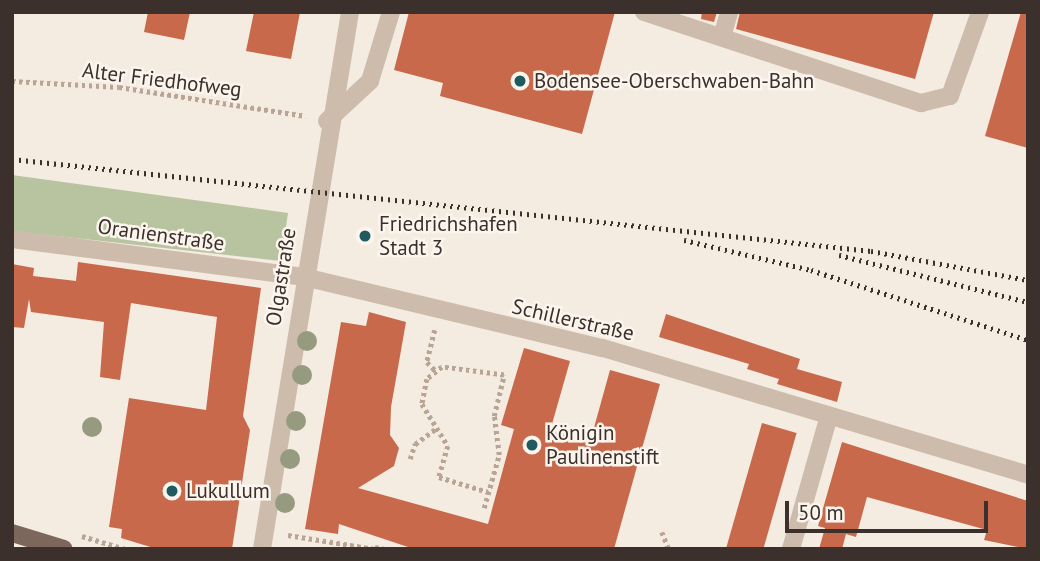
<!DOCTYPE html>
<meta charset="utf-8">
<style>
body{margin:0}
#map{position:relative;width:1040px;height:561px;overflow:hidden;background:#f4ebe1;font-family:"PT Sans",sans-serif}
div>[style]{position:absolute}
.green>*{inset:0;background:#b8c4a0}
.building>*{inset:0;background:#c8694b;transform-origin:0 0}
.path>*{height:4.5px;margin-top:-2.25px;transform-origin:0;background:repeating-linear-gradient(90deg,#b9a596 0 3.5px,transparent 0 7px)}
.minor>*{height:18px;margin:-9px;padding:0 9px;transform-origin:9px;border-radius:9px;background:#cdbbac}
.major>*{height:18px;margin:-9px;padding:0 9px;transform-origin:9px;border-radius:9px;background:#7d675c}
.rail>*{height:5px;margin-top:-2.5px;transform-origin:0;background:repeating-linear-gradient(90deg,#3b302b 0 2px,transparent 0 7px)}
.trees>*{width:20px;height:20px;margin:-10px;border-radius:50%;background:#969b7f}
.dots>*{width:19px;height:19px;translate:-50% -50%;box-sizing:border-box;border:4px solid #fbf5ee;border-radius:50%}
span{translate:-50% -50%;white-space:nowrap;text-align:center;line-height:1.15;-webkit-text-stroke:5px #fbf5ee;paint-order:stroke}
.street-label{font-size:21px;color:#3b302b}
.poi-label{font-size:21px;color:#3b302b}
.left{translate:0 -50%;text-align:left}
.frame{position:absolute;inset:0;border:14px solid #3b302b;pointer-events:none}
.scale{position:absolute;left:785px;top:501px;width:203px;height:32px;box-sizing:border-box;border:4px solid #3b302b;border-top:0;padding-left:9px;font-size:21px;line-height:24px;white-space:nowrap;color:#3b302b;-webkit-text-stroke:5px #fbf5ee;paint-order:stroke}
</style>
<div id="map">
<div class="green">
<i style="clip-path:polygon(12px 175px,288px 213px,281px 261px,12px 231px)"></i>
</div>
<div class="building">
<i style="clip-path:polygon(148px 12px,190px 12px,184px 40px,144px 32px)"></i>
<i style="clip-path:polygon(254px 12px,300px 12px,291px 59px,246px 51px)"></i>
<i style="clip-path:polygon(409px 12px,615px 12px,582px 134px,440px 96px,443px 83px,394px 70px)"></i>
<i style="clip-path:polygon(702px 12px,717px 12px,714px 22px,701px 19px)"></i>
<i style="clip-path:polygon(740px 12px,934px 12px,915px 79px,736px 29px)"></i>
<i style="clip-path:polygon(1021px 12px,1028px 12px,1028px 148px,985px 136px)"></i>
<i style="clip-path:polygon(78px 262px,261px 288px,243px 416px,250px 430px,232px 549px,157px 549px,121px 538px,122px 529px,109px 527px,129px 398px,206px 410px,217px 317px,131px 303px,120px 380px,100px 377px,104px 322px,31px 312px,29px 299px,24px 328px,12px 327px,12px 264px,34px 268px,33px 276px,76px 281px)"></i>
<i style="clip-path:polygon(369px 312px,406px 322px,391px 407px,390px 435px,399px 448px,394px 466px,358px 488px,488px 524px,514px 429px,501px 425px,524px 348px,570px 361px,550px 431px,590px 442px,610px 370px,660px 384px,614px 549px,414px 549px,339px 524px,338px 534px,305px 529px,341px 322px,366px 326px)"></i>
<i style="clip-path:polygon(666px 314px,800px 359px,797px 369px,842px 382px,837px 402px,777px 384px,779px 379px,747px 369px,749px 364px,659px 337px)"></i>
<i style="left:762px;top:423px;width:36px;height:131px;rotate:16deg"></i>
<i style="clip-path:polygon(842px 442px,1028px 501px,1028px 549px,984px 540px,987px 530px,867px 497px,856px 537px,846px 534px,842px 549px,819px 549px,825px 528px,818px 526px)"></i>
</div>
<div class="path">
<i style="left:12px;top:81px;width:107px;rotate:3.2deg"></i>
<i style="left:119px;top:87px;width:189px;rotate:8.8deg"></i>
<i style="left:435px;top:330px;width:33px;rotate:104deg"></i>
<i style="left:427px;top:362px;width:13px;rotate:45deg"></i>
<i style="left:410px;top:459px;width:16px;rotate:-72deg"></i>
<i style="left:415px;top:444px;width:27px;rotate:-36deg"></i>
<i style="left:484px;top:508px;width:55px;rotate:-74.2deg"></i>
<i style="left:499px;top:455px;width:39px;rotate:-97deg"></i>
<i style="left:494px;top:416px;width:42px;rotate:-76.3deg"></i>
<i style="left:504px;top:375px;width:63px;rotate:-172.6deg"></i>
<i style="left:442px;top:367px;width:19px;rotate:141deg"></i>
<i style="left:427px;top:379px;width:25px;rotate:101deg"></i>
<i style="left:422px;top:404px;width:49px;rotate:58.2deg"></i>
<i style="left:448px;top:446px;width:32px;rotate:106deg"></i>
<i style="left:439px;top:477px;width:51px;rotate:17deg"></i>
<i style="left:662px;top:532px;width:18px;rotate:68deg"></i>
<i style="left:288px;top:535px;width:88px;rotate:9.1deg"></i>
<i style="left:82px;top:536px;width:45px;rotate:16.8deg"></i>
<i style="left:375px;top:547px;width:10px;rotate:11deg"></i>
</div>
<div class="minor">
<i style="left:644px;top:12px;width:292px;rotate:18.2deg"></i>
<i style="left:921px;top:103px;width:30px;rotate:-14deg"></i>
<i style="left:950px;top:96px;width:89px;rotate:-70.3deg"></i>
<i style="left:722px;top:37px;width:26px;rotate:-74deg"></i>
<i style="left:327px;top:121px;width:59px;rotate:-42.9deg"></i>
<i style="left:370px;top:81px;width:72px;rotate:-73.1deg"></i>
<i style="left:12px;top:239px;width:294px;rotate:7.4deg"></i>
<i style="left:304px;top:277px;width:307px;rotate:13.4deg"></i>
<i style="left:603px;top:348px;width:444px;rotate:16.6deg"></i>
<i style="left:262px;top:549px;width:544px;rotate:-80.69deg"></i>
<i style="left:791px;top:549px;width:138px;rotate:-74.1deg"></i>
</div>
<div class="major">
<i style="left:12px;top:533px;width:54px;rotate:17.1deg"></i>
</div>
<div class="rail">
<i style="left:12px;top:159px;width:864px;rotate:6.11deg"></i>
<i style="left:871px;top:251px;width:160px;rotate:10.5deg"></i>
<i style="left:684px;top:240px;width:130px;rotate:13.3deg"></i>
<i style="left:811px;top:270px;width:228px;rotate:17.9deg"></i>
<i style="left:839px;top:255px;width:195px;rotate:14deg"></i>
</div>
<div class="trees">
<i style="left:307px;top:341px"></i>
<i style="left:302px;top:375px"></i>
<i style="left:296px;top:421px"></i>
<i style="left:92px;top:427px"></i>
<i style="left:290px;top:459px"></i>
<i style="left:285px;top:503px"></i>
</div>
<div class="dots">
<i style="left:520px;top:81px;background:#1f5a5e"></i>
<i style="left:365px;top:236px;background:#1f5a5e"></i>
<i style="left:532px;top:445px;background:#1f5a5e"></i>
<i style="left:172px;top:491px;background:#1f5a5e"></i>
</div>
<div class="street-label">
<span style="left:162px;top:80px;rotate:7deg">Alter Friedhofweg</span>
<span style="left:161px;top:235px;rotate:8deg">Oranienstraße</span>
<span style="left:281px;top:277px;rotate:-81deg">Olgastraße</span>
<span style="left:573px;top:320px;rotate:13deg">Schillerstraße</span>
</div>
<div class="poi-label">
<span class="left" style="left:534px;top:81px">Bodensee-Oberschwaben-Bahn</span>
<span class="left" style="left:379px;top:236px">Friedrichshafen<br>Stadt 3</span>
<span class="left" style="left:546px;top:445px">Königin<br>Paulinenstift</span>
<span class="left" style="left:186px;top:491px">Lukullum</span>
</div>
<div class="frame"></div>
<div class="scale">50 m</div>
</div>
